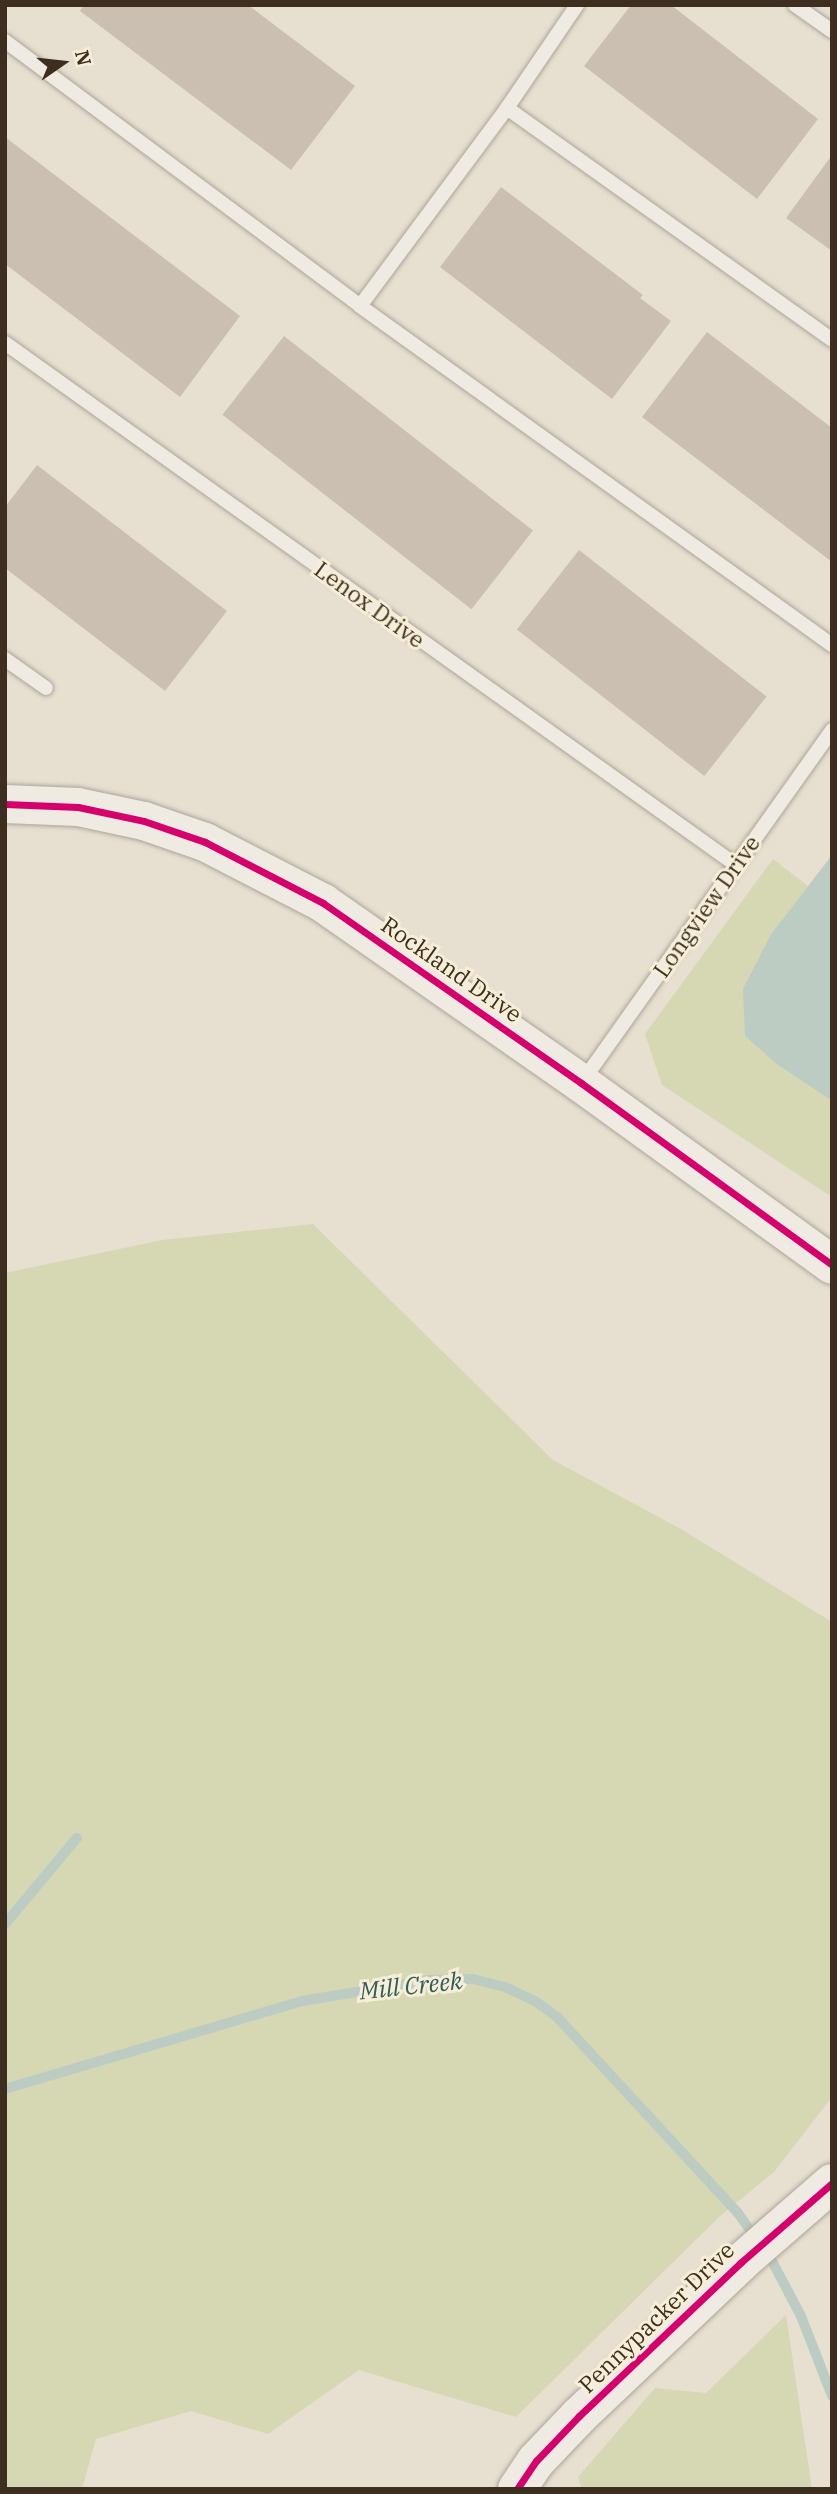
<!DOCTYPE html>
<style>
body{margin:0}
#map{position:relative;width:837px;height:2494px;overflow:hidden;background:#e7e0d1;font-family:"IBM Plex Serif",serif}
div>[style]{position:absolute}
.green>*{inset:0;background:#d6d7b3}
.water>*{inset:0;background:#bcccc2}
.stream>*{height:10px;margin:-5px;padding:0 5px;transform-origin:5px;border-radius:5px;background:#bcccc2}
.building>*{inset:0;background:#cbbfb2;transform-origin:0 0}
.roads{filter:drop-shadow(0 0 2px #ada599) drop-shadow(0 0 2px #ada599)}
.lane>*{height:14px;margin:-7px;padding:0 7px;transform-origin:7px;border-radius:7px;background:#efebe3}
.secondary>*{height:38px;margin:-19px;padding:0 19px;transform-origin:19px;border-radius:19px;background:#efebe3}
.cycleway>*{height:7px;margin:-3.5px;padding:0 3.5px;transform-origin:3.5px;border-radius:3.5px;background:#d6006c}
span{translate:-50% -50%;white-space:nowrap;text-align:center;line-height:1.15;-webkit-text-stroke:6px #f7eed8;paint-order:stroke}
.street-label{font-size:23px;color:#3d2e20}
.water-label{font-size:24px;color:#2f5d5a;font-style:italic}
.frame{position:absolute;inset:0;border:7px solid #3d2e20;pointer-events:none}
.north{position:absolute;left:28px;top:28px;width:70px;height:70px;-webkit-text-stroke:5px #f7eed8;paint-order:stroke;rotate:76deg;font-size:19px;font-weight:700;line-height:28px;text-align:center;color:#3d2e20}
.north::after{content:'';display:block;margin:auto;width:24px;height:32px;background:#3d2e20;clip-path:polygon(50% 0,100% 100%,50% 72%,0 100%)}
</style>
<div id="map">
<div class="green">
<i style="clip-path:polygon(773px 859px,808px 886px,771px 934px,778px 1065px,832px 1101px,832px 1197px,662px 1085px,645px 1034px)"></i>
<i style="clip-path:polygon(313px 1224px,553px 1460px,681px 1529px,832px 1622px,832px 2097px,774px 2172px,719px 2217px,516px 2417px,359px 2370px,268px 2434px,191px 2411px,96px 2439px,82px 2489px,5px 2489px,5px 1273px,162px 1240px)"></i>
<i style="clip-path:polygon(786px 2315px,812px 2489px,582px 2489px,578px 2477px,655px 2388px,706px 2393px)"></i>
</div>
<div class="water">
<i style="clip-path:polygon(832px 855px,832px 1101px,778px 1065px,745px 1036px,743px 989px,771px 934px)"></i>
</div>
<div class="stream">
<i style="left:5px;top:1924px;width:112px;rotate:-50.1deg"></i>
<i style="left:5px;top:2089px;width:310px;rotate:-16.5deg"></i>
<i style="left:302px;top:2001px;width:129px;rotate:-9.4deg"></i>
<i style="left:429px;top:1980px;width:44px;rotate:-1.3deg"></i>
<i style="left:473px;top:1979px;width:33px;rotate:14deg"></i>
<i style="left:505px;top:1987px;width:33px;rotate:25deg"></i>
<i style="left:535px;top:2001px;width:29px;rotate:36deg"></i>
<i style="left:558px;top:2018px;width:265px;rotate:47.3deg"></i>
<i style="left:738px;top:2213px;width:61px;rotate:55deg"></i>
<i style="left:773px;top:2263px;width:60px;rotate:62.2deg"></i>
<i style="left:801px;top:2316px;width:86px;rotate:68.8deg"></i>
</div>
<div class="building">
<i style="clip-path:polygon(84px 5px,248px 5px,355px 86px,291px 170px,80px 11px)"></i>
<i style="clip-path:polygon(631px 5px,671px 5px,818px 119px,757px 199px,584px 66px)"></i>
<i style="clip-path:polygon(5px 137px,240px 316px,180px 397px,5px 264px)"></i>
<i style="clip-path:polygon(832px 155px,832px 251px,786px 218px)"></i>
<i style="clip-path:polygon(501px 187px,643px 295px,640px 298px,671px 321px,612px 399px,440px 267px)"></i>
<i style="clip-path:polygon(707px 332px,832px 428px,832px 562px,642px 417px)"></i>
<i style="left:284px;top:336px;width:316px;height:100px;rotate:38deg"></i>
<i style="clip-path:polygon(37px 465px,227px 611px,165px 691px,5px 568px,5px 507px)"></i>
<i style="left:579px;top:550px;width:238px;height:101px;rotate:38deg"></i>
</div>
<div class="roads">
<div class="lane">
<i style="left:795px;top:5px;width:45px;rotate:35.1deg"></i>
<i style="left:5px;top:41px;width:443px;rotate:36.7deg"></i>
<i style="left:360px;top:306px;width:247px;rotate:-53.4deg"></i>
<i style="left:507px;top:108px;width:125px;rotate:-55.8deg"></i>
<i style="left:507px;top:108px;width:399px;rotate:35.5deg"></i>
<i style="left:360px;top:306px;width:581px;rotate:35.69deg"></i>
<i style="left:5px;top:343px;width:898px;rotate:35.53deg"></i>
<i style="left:5px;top:659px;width:50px;rotate:35.3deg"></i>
<i style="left:582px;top:1082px;width:432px;rotate:-54.6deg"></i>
</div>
<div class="secondary">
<i style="left:5px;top:804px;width:73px;rotate:2.4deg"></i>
<i style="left:78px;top:807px;width:67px;rotate:12deg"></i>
<i style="left:144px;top:821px;width:65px;rotate:19deg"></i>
<i style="left:205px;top:842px;width:133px;rotate:27.3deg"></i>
<i style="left:323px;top:903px;width:315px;rotate:34.9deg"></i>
<i style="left:581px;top:1083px;width:310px;rotate:35.9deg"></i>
<i style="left:517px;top:2489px;width:34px;rotate:-56deg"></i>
<i style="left:536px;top:2461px;width:62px;rotate:-46.3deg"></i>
<i style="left:579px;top:2416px;width:222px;rotate:-43.5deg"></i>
<i style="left:740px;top:2263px;width:122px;rotate:-41deg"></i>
</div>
</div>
<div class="cycleway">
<i style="left:5px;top:804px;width:73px;rotate:2.4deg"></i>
<i style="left:78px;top:807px;width:67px;rotate:12deg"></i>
<i style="left:144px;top:821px;width:65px;rotate:19deg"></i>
<i style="left:205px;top:842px;width:133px;rotate:27.3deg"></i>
<i style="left:323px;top:903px;width:315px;rotate:34.9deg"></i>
<i style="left:581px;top:1083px;width:310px;rotate:35.9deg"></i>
<i style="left:517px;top:2489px;width:34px;rotate:-56deg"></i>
<i style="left:536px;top:2461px;width:62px;rotate:-46.3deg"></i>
<i style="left:579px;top:2416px;width:222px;rotate:-43.5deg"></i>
<i style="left:740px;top:2263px;width:122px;rotate:-41deg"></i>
</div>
<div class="street-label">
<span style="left:370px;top:604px;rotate:36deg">Lenox Drive</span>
<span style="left:706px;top:906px;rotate:-55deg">Longview Drive</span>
<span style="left:452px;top:969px;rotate:35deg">Rockland Drive</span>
<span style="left:656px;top:2317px;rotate:-44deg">Pennypacker Drive</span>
</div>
<div class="water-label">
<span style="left:411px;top:1986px;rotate:-6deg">Mill Creek</span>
</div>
<div class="frame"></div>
<div class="north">N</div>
</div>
